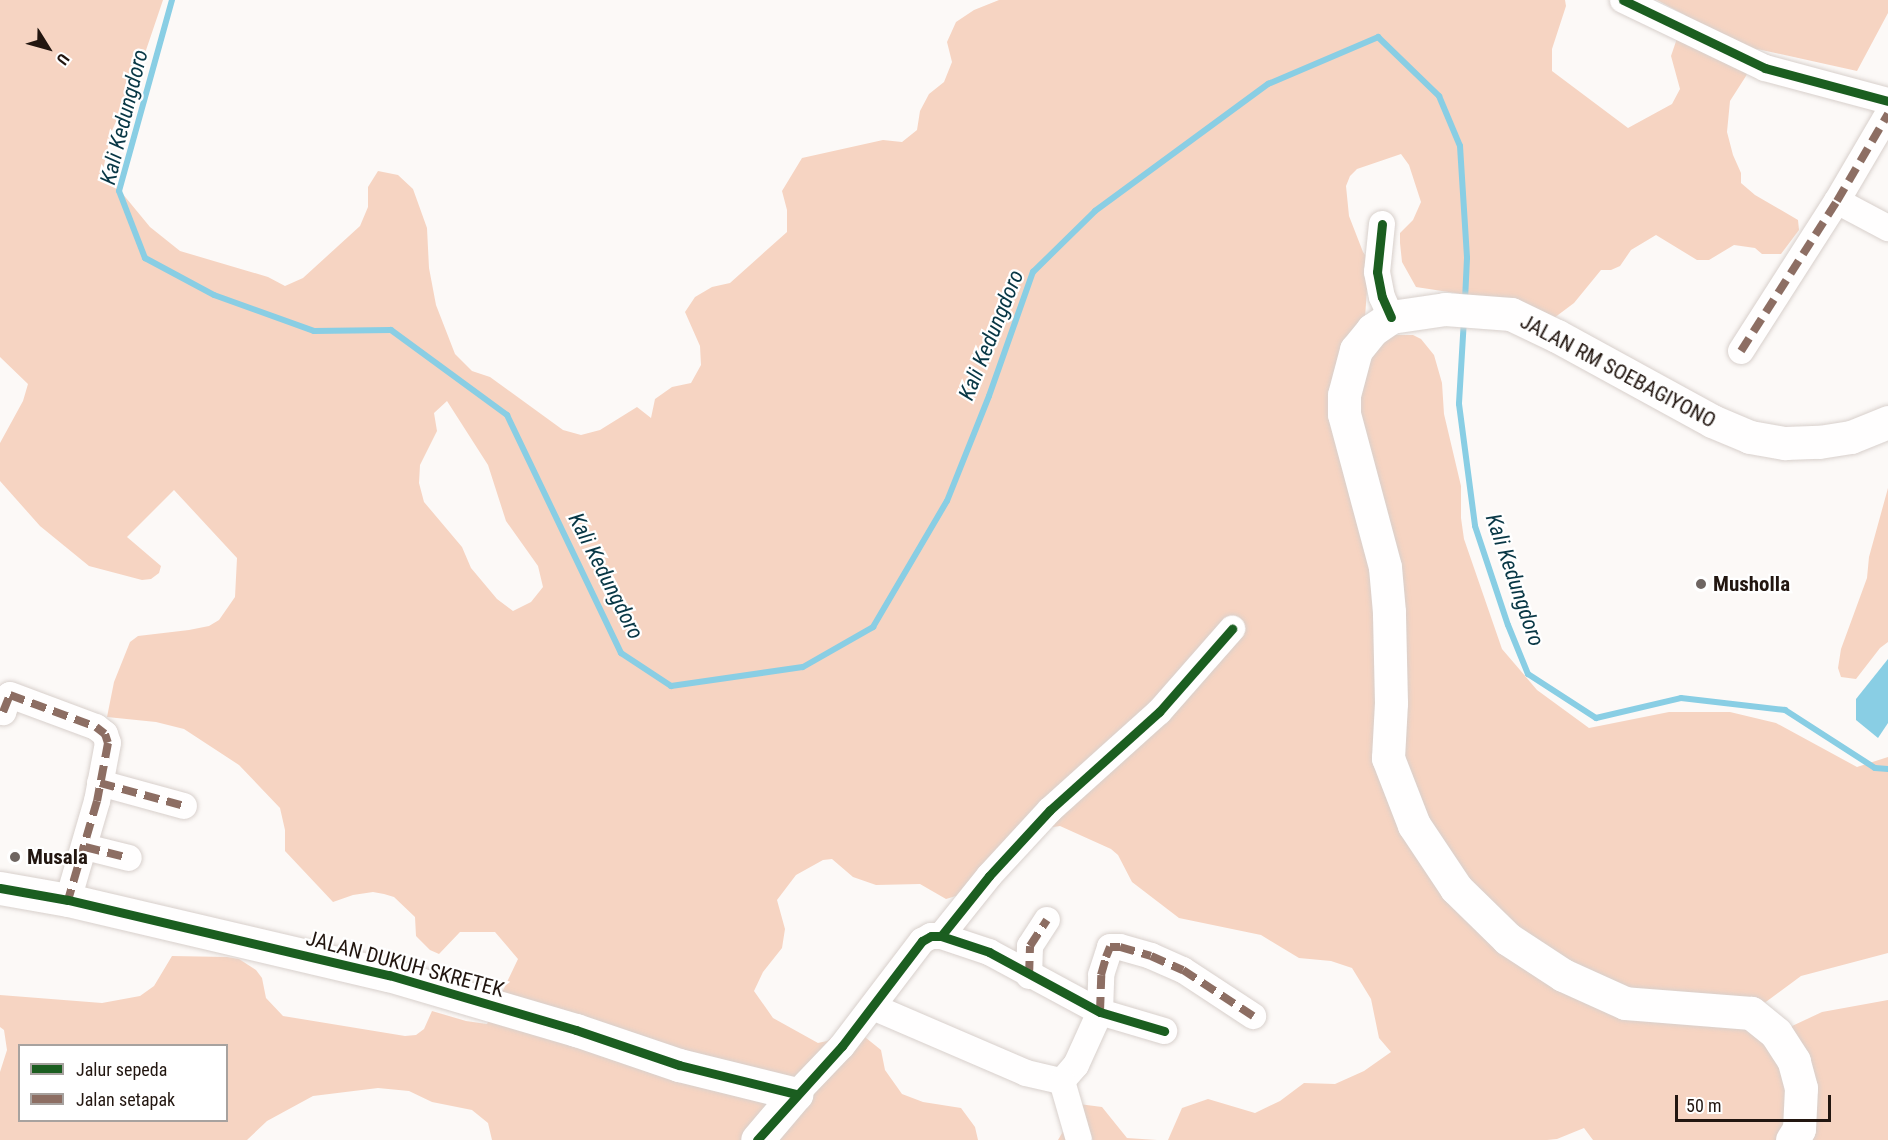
<!DOCTYPE html>
<style>
body{margin:0}
#map{position:relative;width:1888px;height:1140px;overflow:hidden;background:#fcf9f7;font-family:"Roboto Condensed",sans-serif}
div>[style]{position:absolute}
.green>*{inset:0;background:#f6d4c2}
.water>*{inset:0;background:#89cee4}
.stream>*{height:6px;margin:-3px;padding:0 3px;transform-origin:3px;border-radius:3px;background:#89cee4}
.roads{filter:drop-shadow(0 0 2px #d8d0cc) drop-shadow(0 0 2px #d8d0cc)}
.street>*{height:26px;margin:-13px;padding:0 13px;transform-origin:13px;border-radius:13px;background:#fffefe}
.secondary>*{height:33px;margin:-16.5px;padding:0 16.5px;transform-origin:16.5px;border-radius:16.5px;background:#fffefe}
.primary>*{height:33px;margin:-16.5px;padding:0 16.5px;transform-origin:16.5px;border-radius:16.5px;background:#fffefe}
.quiet>*{height:8px;margin-top:-4px;transform-origin:0;background:repeating-linear-gradient(90deg,#8d6e63 0 15px,transparent 0 23px)}
.cycleway>*{height:9px;margin:-4.5px;padding:0 4.5px;transform-origin:4.5px;border-radius:4.5px;background:#1b5e20}
.dots>*{width:16px;height:16px;translate:-50% -50%;box-sizing:border-box;border:3px solid #fff;border-radius:50%}
span{translate:-50% -50%;white-space:nowrap;text-align:center;line-height:1.15;-webkit-text-stroke:4.5px #fff;paint-order:stroke}
.street-label{font-size:21px;color:#221610}
.poi-label{font-size:21px;color:#221610;font-weight:700}
.left{translate:0 -50%;text-align:left}
.water-label{font-size:22px;color:#083745;font-style:italic}
.legend{position:absolute;left:18px;top:1044px;width:210px;height:78px;box-sizing:border-box;background:#fff;border:2px solid #a7a29f;margin:0;padding:8px 10px;list-style:none;font-size:18px;color:#221610}
.legend li{display:flex;align-items:center;gap:12px;height:30px}
.legend b{width:30px;border:2px solid #a7a29f}
.north{position:absolute;left:18px;top:18px;width:60px;height:60px;-webkit-text-stroke:4px #fff;paint-order:stroke;rotate:127deg;font-size:16px;font-weight:700;line-height:24px;text-align:center;color:#221610}
.north::after{content:'';display:block;margin:auto;width:21px;height:27px;background:#221610;clip-path:polygon(50% 0,100% 100%,50% 72%,0 100%)}
.scale{position:absolute;left:1675px;top:1095px;width:156px;height:27px;box-sizing:border-box;border:3px solid #221610;border-top:0;padding-left:8px;font-size:18px;line-height:21px;white-space:nowrap;color:#221610;-webkit-text-stroke:4px #fff;paint-order:stroke}
</style>
<div id="map">
<div class="green">
<i style="clip-path:polygon(evenodd,0 0,163px 0,142px 62px,111px 133px,103px 170px,150px 227px,180px 251px,268px 277px,285px 286px,303px 278px,360px 226px,368px 207px,368px 187px,378px 171px,398px 175px,413px 189px,427px 228px,429px 268px,436px 305px,455px 354px,472px 371px,490px 377px,563px 430px,581px 435px,600px 430px,637px 407px,651px 418px,655px 399px,672px 387px,691px 383px,701px 365px,700px 346px,685px 312px,695px 297px,712px 287px,730px 283px,787px 232px,787px 210px,782px 191px,802px 158px,883px 140px,902px 142px,917px 130px,920px 111px,929px 94px,944px 82px,952px 62px,947px 42px,956px 22px,974px 10px,999px 0,1565px 0,1566px 6px,1552px 49px,1552px 71px,1628px 128px,1672px 104px,1680px 89px,1671px 56px,1685px 15px,1657px 0,1888px 0,1888px 13px,1857px 71px,1757px 49px,1746px 76px,1730px 101px,1727px 132px,1733px 155px,1741px 173px,1741px 183px,1755px 195px,1798px 220px,1799px 230px,1781px 254px,1762px 254px,1755px 248px,1734px 245px,1709px 260px,1697px 260px,1656px 235px,1631px 250px,1620px 266px,1611px 270px,1601px 270px,1574px 303px,1554px 318px,1481px 297px,1416px 287px,1402px 262px,1400px 243px,1400px 233px,1413px 220px,1421px 202px,1409px 165px,1401px 154px,1357px 169px,1350px 176px,1346px 186px,1349px 216px,1363px 252px,1369px 260px,1365px 318px,1393px 335px,1413px 335px,1421px 339px,1434px 355px,1442px 383px,1444px 414px,1461px 486px,1461px 518px,1464px 539px,1502px 649px,1537px 690px,1589px 728px,1669px 712px,1730px 712px,1776px 723px,1857px 767px,1888px 757px,1888px 953px,1801px 976px,1759px 1007px,1790px 1027px,1822px 1012px,1888px 1000px,1888px 1140px,1593px 1140px,1584px 1128px,1557px 1139px,1547px 1140px,1168px 1140px,1182px 1108px,1208px 1099px,1255px 1113px,1280px 1101px,1304px 1083px,1335px 1084px,1364px 1071px,1391px 1052px,1379px 1038px,1371px 999px,1352px 968px,1331px 961px,1299px 958px,1261px 935px,1179px 918px,1132px 882px,1118px 855px,1111px 849px,1060px 826px,1013px 833px,969px 892px,946px 899px,920px 884px,876px 885px,853px 877px,832px 859px,823px 860px,796px 875px,777px 900px,785px 929px,782px 948px,763px 972px,754px 991px,773px 1018px,818px 1043px,827px 1041px,850px 1025px,881px 1050px,885px 1070px,902px 1094px,923px 1102px,961px 1108px,975px 1127px,978px 1140px,492px 1140px,488px 1123px,472px 1110px,432px 1102px,409px 1091px,378px 1088px,313px 1096px,267px 1121px,247px 1140px,0 1140px,0 1072px,7px 1050px,4px 1030px,0 1027px,0 995px,102px 1003px,140px 996px,154px 986px,172px 956px,227px 957px,239px 959px,256px 970px,262px 978px,266px 998px,283px 1016px,405px 1036px,416px 1035px,424px 1029px,432px 1011px,466px 1021px,487px 1024px,518px 959px,495px 932px,460px 932px,439px 954px,430px 950px,416px 936px,415px 917px,394px 897px,384px 894px,373px 892px,353px 895px,333px 902px,285px 851px,285px 830px,280px 808px,239px 765px,184px 729px,156px 722px,107px 717px,114px 682px,130px 642px,138px 636px,189px 630px,209px 626px,219px 620px,235px 597px,237px 558px,174px 490px,127px 537px,161px 566px,159px 573px,151px 579px,142px 580px,89px 566px,40px 526px,0 481px,0 443px,23px 401px,28px 384px,0 357px,0 0,447px 401px,488px 465px,506px 521px,538px 566px,543px 587px,531px 602px,513px 611px,497px 599px,471px 568px,462px 547px,424px 502px,419px 483px,420px 465px,437px 431px,434px 413px,447px 401px,0 0,20px 1046px,226px 1046px,226px 1120px,20px 1120px,20px 1046px)"></i>
<i style="clip-path:polygon(1888px 488px,1888px 642px,1880px 648px,1856px 679px,1841px 677px,1838px 668px,1841px 649px,1867px 578px,1869px 557px)"></i>
<i style="clip-path:polygon(1079px 1104px,1102px 1107px,1127px 1138px,1157px 1140px,1058px 1140px)"></i>
</div>
<div class="water">
<i style="clip-path:polygon(1888px 659px,1888px 723px,1878px 738px,1856px 720px,1856px 699px)"></i>
</div>
<div class="stream">
<i style="left:172px;top:0;width:198px;rotate:105.5deg"></i>
<i style="left:119px;top:191px;width:72px;rotate:68.8deg"></i>
<i style="left:145px;top:258px;width:78px;rotate:28.2deg"></i>
<i style="left:214px;top:295px;width:106px;rotate:19.8deg"></i>
<i style="left:314px;top:331px;width:77px;rotate:-0.7deg"></i>
<i style="left:391px;top:330px;width:144px;rotate:36.2deg"></i>
<i style="left:507px;top:415px;width:264px;rotate:64.4deg"></i>
<i style="left:621px;top:653px;width:60px;rotate:33.4deg"></i>
<i style="left:671px;top:686px;width:133px;rotate:-8.2deg"></i>
<i style="left:803px;top:667px;width:81px;rotate:-29.7deg"></i>
<i style="left:873px;top:627px;width:146px;rotate:-59.6deg"></i>
<i style="left:947px;top:501px;width:113px;rotate:-68.2deg"></i>
<i style="left:989px;top:396px;width:132px;rotate:-70.5deg"></i>
<i style="left:1033px;top:272px;width:87px;rotate:-44.5deg"></i>
<i style="left:1095px;top:211px;width:215px;rotate:-36.3deg"></i>
<i style="left:1268px;top:84px;width:120px;rotate:-23.1deg"></i>
<i style="left:1378px;top:37px;width:85px;rotate:44deg"></i>
<i style="left:1439px;top:96px;width:54px;rotate:67.2deg"></i>
<i style="left:1460px;top:146px;width:112px;rotate:86.4deg"></i>
<i style="left:1467px;top:258px;width:42px;rotate:92.7deg"></i>
<i style="left:1464px;top:319px;width:85px;rotate:93.4deg"></i>
<i style="left:1459px;top:404px;width:123px;rotate:82.5deg"></i>
<i style="left:1475px;top:526px;width:104px;rotate:71.6deg"></i>
<i style="left:1508px;top:625px;width:53px;rotate:67.8deg"></i>
<i style="left:1528px;top:674px;width:81px;rotate:32.9deg"></i>
<i style="left:1596px;top:718px;width:87px;rotate:-13.2deg"></i>
<i style="left:1681px;top:698px;width:105px;rotate:6.6deg"></i>
<i style="left:1785px;top:710px;width:107px;rotate:32.8deg"></i>
<i style="left:1875px;top:768px;width:13px;rotate:4deg"></i>
</div>
<div class="roads">
<div class="street">
<i style="left:1623px;top:0;width:157px;rotate:25.6deg"></i>
<i style="left:1765px;top:68px;width:127px;rotate:15deg"></i>
<i style="left:1837px;top:201px;width:58px;rotate:27.9deg"></i>
<i style="left:1382px;top:224px;width:48px;rotate:95.9deg"></i>
<i style="left:1377px;top:272px;width:25px;rotate:79deg"></i>
<i style="left:1382px;top:297px;width:22px;rotate:66deg"></i>
<i style="left:1741px;top:351px;width:178px;rotate:-57.4deg"></i>
<i style="left:1837px;top:201px;width:101px;rotate:-59.6deg"></i>
<i style="left:0;top:710px;width:4px;rotate:34deg"></i>
<i style="left:3px;top:712px;width:18px;rotate:-68deg"></i>
<i style="left:10px;top:695px;width:92px;rotate:20.4deg"></i>
<i style="left:96px;top:727px;width:11px;rotate:38deg"></i>
<i style="left:105px;top:734px;width:9px;rotate:72deg"></i>
<i style="left:108px;top:743px;width:59px;rotate:100.7deg"></i>
<i style="left:97px;top:801px;width:103px;rotate:106.3deg"></i>
<i style="left:100px;top:783px;width:87px;rotate:15.3deg"></i>
<i style="left:85px;top:847px;width:45px;rotate:14deg"></i>
<i style="left:941px;top:936px;width:77px;rotate:-51.3deg"></i>
<i style="left:989px;top:876px;width:90px;rotate:-47.3deg"></i>
<i style="left:1050px;top:810px;width:147px;rotate:-42deg"></i>
<i style="left:1159px;top:712px;width:111px;rotate:-48.7deg"></i>
<i style="left:1029px;top:976px;width:30px;rotate:-88deg"></i>
<i style="left:1030px;top:946px;width:31px;rotate:-57deg"></i>
<i style="left:873px;top:1007px;width:167px;rotate:23.3deg"></i>
<i style="left:1026px;top:1073px;width:37px;rotate:13deg"></i>
<i style="left:1062px;top:1081px;width:21px;rotate:-49deg"></i>
<i style="left:1076px;top:1065px;width:58px;rotate:-65.6deg"></i>
<i style="left:1100px;top:1012px;width:37px;rotate:-88deg"></i>
<i style="left:1101px;top:975px;width:29px;rotate:-72deg"></i>
<i style="left:1110px;top:947px;width:10px"></i>
<i style="left:1120px;top:947px;width:32px;rotate:16deg"></i>
<i style="left:1151px;top:956px;width:35px;rotate:24deg"></i>
<i style="left:1183px;top:970px;width:84px;rotate:33.3deg"></i>
<i style="left:1062px;top:1081px;width:61px;rotate:73.9deg"></i>
<i style="left:796px;top:1094px;width:66px;rotate:-46.2deg"></i>
<i style="left:842px;top:1046px;width:132px;rotate:-52.7deg"></i>
<i style="left:922px;top:941px;width:10px;rotate:-29deg"></i>
<i style="left:931px;top:936px;width:10px"></i>
<i style="left:941px;top:936px;width:51px;rotate:18.4deg"></i>
<i style="left:989px;top:952px;width:126px;rotate:28.4deg"></i>
<i style="left:1100px;top:1012px;width:67px;rotate:16.5deg"></i>
</div>
<div class="secondary">
<i style="left:0;top:888px;width:69px;rotate:10deg"></i>
<i style="left:68px;top:900px;width:330px;rotate:13.2deg"></i>
<i style="left:389px;top:975px;width:195px;rotate:16.4deg"></i>
<i style="left:576px;top:1030px;width:109px;rotate:18.8deg"></i>
<i style="left:679px;top:1065px;width:121px;rotate:13.9deg"></i>
<i style="left:796px;top:1094px;width:60px;rotate:130.3deg"></i>
</div>
<div class="primary">
<i style="left:1792px;top:1140px;width:13px;rotate:-58deg"></i>
<i style="left:1799px;top:1129px;width:41px;rotate:-87.2deg"></i>
<i style="left:1801px;top:1088px;width:28px;rotate:-105deg"></i>
<i style="left:1794px;top:1061px;width:33px;rotate:-123deg"></i>
<i style="left:1776px;top:1033px;width:32px;rotate:-141deg"></i>
<i style="left:1751px;top:1013px;width:126px;rotate:-175.5deg"></i>
<i style="left:1625px;top:1003px;width:68px;rotate:-155.7deg"></i>
<i style="left:1563px;top:975px;width:66px;rotate:-146.8deg"></i>
<i style="left:1508px;top:939px;width:73px;rotate:-135.6deg"></i>
<i style="left:1456px;top:888px;width:76px;rotate:-123.7deg"></i>
<i style="left:1414px;top:825px;width:72px;rotate:-111.2deg"></i>
<i style="left:1388px;top:758px;width:55px;rotate:-86.9deg"></i>
<i style="left:1391px;top:703px;width:91px;rotate:-91.3deg"></i>
<i style="left:1389px;top:612px;width:45px;rotate:-95.1deg"></i>
<i style="left:1385px;top:567px;width:158px;rotate:-105deg"></i>
<i style="left:1344px;top:414px;width:19px;rotate:-90deg"></i>
<i style="left:1344px;top:395px;width:47px;rotate:-75.1deg"></i>
<i style="left:1356px;top:350px;width:26px;rotate:-51deg"></i>
<i style="left:1372px;top:330px;width:23px;rotate:-34deg"></i>
<i style="left:1391px;top:317px;width:55px;rotate:-8.4deg"></i>
<i style="left:1445px;top:309px;width:66px;rotate:4.3deg"></i>
<i style="left:1511px;top:314px;width:51px;rotate:25.6deg"></i>
<i style="left:1557px;top:336px;width:177px;rotate:28.7deg"></i>
<i style="left:1712px;top:421px;width:41px;rotate:22.8deg"></i>
<i style="left:1750px;top:437px;width:36px;rotate:10deg"></i>
<i style="left:1785px;top:443px;width:34px;rotate:-2deg"></i>
<i style="left:1819px;top:442px;width:32px;rotate:-9deg"></i>
<i style="left:1851px;top:437px;width:40px;rotate:-22deg"></i>
</div>
</div>
<div class="quiet">
<i style="left:1741px;top:351px;width:178px;rotate:-57.4deg"></i>
<i style="left:1837px;top:201px;width:101px;rotate:-59.6deg"></i>
<i style="left:3px;top:712px;width:18px;rotate:-68deg"></i>
<i style="left:10px;top:695px;width:92px;rotate:20.4deg"></i>
<i style="left:96px;top:727px;width:11px;rotate:38deg"></i>
<i style="left:105px;top:734px;width:9px;rotate:72deg"></i>
<i style="left:108px;top:743px;width:59px;rotate:100.7deg"></i>
<i style="left:97px;top:801px;width:103px;rotate:106.3deg"></i>
<i style="left:100px;top:783px;width:87px;rotate:15.3deg"></i>
<i style="left:85px;top:847px;width:45px;rotate:14deg"></i>
<i style="left:1029px;top:976px;width:30px;rotate:-88deg"></i>
<i style="left:1030px;top:946px;width:31px;rotate:-57deg"></i>
<i style="left:1100px;top:1012px;width:37px;rotate:-88deg"></i>
<i style="left:1101px;top:975px;width:19px;rotate:-74deg"></i>
<i style="left:1106px;top:957px;width:11px;rotate:-68deg"></i>
<i style="left:1110px;top:947px;width:10px"></i>
<i style="left:1120px;top:947px;width:32px;rotate:16deg"></i>
<i style="left:1151px;top:956px;width:35px;rotate:24deg"></i>
<i style="left:1183px;top:970px;width:84px;rotate:33.3deg"></i>
</div>
<div class="cycleway">
<i style="left:1623px;top:0;width:157px;rotate:25.6deg"></i>
<i style="left:1765px;top:68px;width:127px;rotate:15deg"></i>
<i style="left:1382px;top:224px;width:48px;rotate:95.9deg"></i>
<i style="left:1377px;top:272px;width:25px;rotate:79deg"></i>
<i style="left:1382px;top:297px;width:22px;rotate:66deg"></i>
<i style="left:0;top:888px;width:69px;rotate:10deg"></i>
<i style="left:68px;top:900px;width:330px;rotate:13.2deg"></i>
<i style="left:389px;top:975px;width:195px;rotate:16.4deg"></i>
<i style="left:576px;top:1030px;width:109px;rotate:18.8deg"></i>
<i style="left:679px;top:1065px;width:121px;rotate:13.9deg"></i>
<i style="left:941px;top:936px;width:77px;rotate:-51.3deg"></i>
<i style="left:989px;top:876px;width:90px;rotate:-47.3deg"></i>
<i style="left:1050px;top:810px;width:147px;rotate:-42deg"></i>
<i style="left:1159px;top:712px;width:111px;rotate:-48.7deg"></i>
<i style="left:757px;top:1140px;width:127px;rotate:-47.9deg"></i>
<i style="left:842px;top:1046px;width:132px;rotate:-52.7deg"></i>
<i style="left:922px;top:941px;width:10px;rotate:-29deg"></i>
<i style="left:931px;top:936px;width:10px"></i>
<i style="left:941px;top:936px;width:51px;rotate:18.4deg"></i>
<i style="left:989px;top:952px;width:126px;rotate:28.4deg"></i>
<i style="left:1100px;top:1012px;width:67px;rotate:16.5deg"></i>
</div>
<div class="dots">
<i style="left:1701px;top:584px;background:#6e6561"></i>
<i style="left:15px;top:857px;background:#6e6561"></i>
</div>
<div class="street-label">
<span style="left:1618px;top:371px;rotate:28deg">JALAN RM SOEBAGIYONO</span>
<span style="left:405px;top:964px;rotate:15deg">JALAN DUKUH SKRETEK</span>
</div>
<div class="poi-label">
<span class="left" style="left:1713px;top:584px">Musholla</span>
<span class="left" style="left:27px;top:857px">Musala</span>
</div>
<div class="water-label">
<span style="left:124px;top:117px;rotate:-76deg">Kali Kedungdoro</span>
<span style="left:991px;top:335px;rotate:-68deg">Kali Kedungdoro</span>
<span style="left:606px;top:576px;rotate:63deg">Kali Kedungdoro</span>
<span style="left:1515px;top:580px;rotate:71deg">Kali Kedungdoro</span>
</div>
<ul class="legend">
<li><b style="height:8px;background:#1b5e20"></b>Jalur sepeda</li>
<li><b style="height:8px;background:#8d6e63"></b>Jalan setapak</li>
</ul>
<div class="north">U</div>
<div class="scale">50 m</div>
</div>
